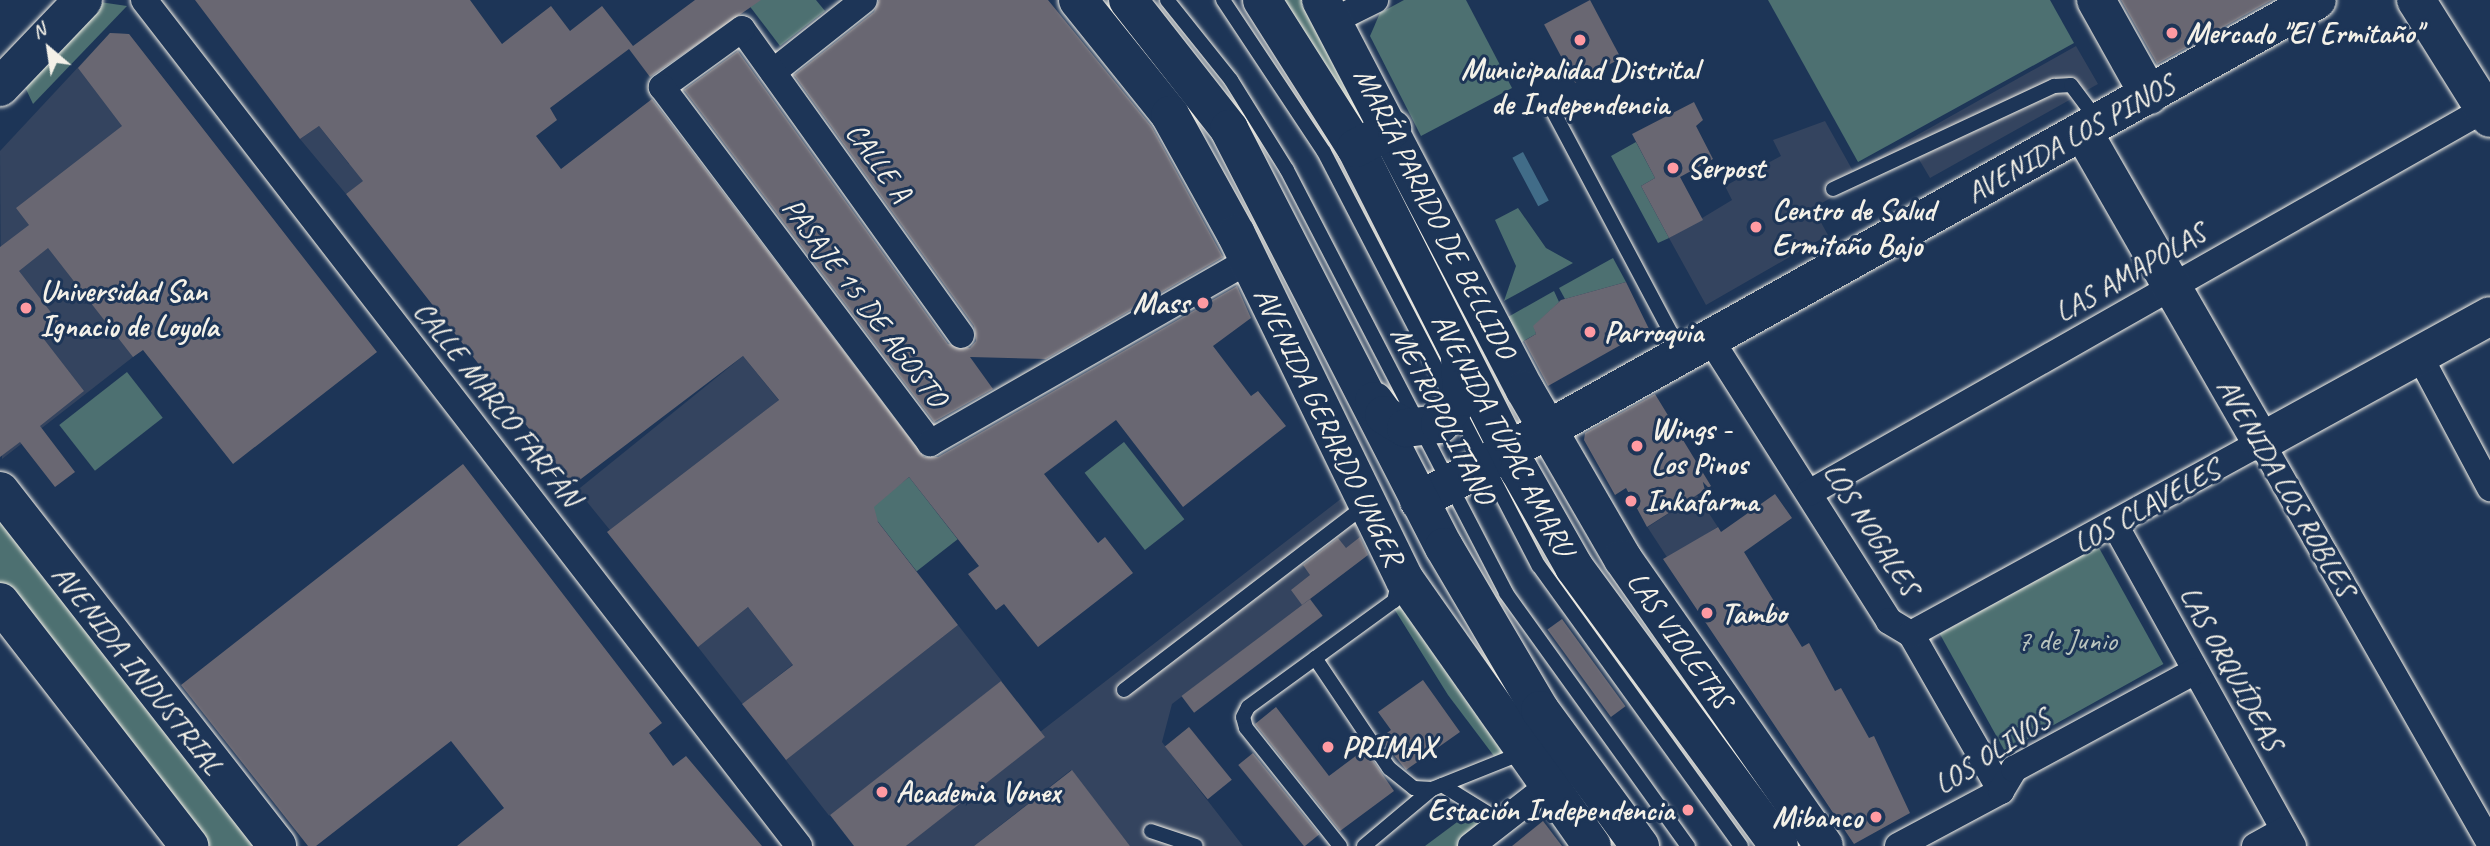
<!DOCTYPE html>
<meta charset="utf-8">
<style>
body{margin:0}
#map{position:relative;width:2490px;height:846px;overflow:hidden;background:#1d3557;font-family:Caveat,sans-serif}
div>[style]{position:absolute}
.built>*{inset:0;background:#34445f;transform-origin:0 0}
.green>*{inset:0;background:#4d7071;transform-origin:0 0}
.water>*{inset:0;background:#416c88;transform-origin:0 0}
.building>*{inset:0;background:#696772;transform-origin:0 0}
.roads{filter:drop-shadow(0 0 2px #f4f1e8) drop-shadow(0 0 2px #f4f1e8)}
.lane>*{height:14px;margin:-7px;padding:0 7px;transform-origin:7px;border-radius:7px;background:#1d3557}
.street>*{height:26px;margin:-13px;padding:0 13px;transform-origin:13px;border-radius:13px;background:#1d3557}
.secondary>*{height:38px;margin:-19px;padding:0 19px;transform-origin:19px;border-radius:19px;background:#1d3557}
.primary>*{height:38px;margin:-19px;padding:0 19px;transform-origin:19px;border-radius:19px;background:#1d3557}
.dots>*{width:19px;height:19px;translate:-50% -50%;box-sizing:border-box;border:4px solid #1d3557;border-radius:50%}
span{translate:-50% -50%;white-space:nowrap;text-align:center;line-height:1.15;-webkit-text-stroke:6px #1d3557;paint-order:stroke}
.poi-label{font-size:30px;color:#f4f1e8;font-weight:700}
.left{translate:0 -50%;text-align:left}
.right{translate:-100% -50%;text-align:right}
.street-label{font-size:30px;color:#f4f1e8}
.park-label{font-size:30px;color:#bac4be}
.north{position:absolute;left:14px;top:14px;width:70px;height:70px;-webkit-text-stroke:5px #1d3557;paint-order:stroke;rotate:331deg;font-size:19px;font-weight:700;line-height:28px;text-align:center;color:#f4f1e8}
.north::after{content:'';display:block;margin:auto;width:24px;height:32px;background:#f4f1e8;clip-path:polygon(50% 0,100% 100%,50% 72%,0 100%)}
</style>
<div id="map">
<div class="built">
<i style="clip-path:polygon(110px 33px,129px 34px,287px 237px,2px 459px,0 151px)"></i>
<i style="clip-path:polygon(2076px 46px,2098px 84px,1930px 178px,1914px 151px,1813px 208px,1828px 235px,1706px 305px,1669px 238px,1732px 200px,1725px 186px,1781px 156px,1773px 140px,1825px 121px,1853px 171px)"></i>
<i style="clip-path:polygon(319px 126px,349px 164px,438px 126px,346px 194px,300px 139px)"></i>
<i style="left:743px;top:356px;width:57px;height:213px;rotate:51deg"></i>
<i style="left:1697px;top:495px;width:38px;height:59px;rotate:57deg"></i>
<i style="clip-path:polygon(1342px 498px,1369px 554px,1172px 704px,1162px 742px,1243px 846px,1130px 846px,1071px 770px,974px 846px,906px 846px,1040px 732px)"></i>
<i style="left:748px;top:607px;width:73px;height:64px;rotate:52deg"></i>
<i style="left:958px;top:625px;width:71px;height:219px;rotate:52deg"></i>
</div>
<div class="green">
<i style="clip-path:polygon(86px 0,127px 6px,33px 104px,18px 72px)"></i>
<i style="clip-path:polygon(745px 0,816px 0,825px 11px,780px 46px)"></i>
<i style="clip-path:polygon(1268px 0,1317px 0,1383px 124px,1362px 136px)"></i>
<i style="clip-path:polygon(1404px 0,1466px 0,1512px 88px,1421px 136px,1370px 36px,1380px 13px)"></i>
<i style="clip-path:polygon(1768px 0,2050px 0,2074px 43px,1858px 162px)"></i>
<i style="clip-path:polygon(1636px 142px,1655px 178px,1641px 186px,1669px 238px,1658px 243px,1611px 156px)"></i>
<i style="clip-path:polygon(1518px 208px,1546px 248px,1573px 263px,1504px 301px,1516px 266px,1495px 220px)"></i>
<i style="clip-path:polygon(1613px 258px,1626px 282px,1565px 299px,1559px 288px)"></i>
<i style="clip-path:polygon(1554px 291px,1559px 302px,1534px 326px,1536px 334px,1522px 342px,1508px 317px)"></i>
<i style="left:127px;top:372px;width:58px;height:86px;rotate:52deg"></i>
<i style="left:1124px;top:442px;width:98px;height:50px;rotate:52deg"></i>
<i style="left:909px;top:477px;width:79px;height:52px;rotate:52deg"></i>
<i style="clip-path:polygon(0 493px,274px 846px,194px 846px,0 594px)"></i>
<i style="left:2098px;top:546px;width:135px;height:181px;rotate:61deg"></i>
<i style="clip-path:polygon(1396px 569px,1518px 751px,1497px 760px,1448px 695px,1393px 607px)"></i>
<i style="clip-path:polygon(1476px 808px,1497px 822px,1466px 846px,1425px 846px)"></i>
</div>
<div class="water">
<i style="left:1523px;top:152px;width:55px;height:12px;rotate:62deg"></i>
</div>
<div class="building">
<i style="clip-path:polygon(195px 0,470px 0,502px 44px,551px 6px,570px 31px,602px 6px,633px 46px,695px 0,761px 0,650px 77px,629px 49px,550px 108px,557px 120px,536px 136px,561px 169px,652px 99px,924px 457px,938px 457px,1237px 286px,1251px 318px,1213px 346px,1251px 396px,1258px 391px,1286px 426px,1183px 507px,1116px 420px,1044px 474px,1098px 543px,1105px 537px,1133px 573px,1038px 647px,1004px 604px,996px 610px,968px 574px,979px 566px,909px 477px,874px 507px,878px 522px,958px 625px,786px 760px,742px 704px,793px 665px,748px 607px,698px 647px,607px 532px,779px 400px,743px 356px,573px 485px,346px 194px,363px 181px,319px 126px,300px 139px)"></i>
<i style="clip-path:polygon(879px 0,1048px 0,1152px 127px,1223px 257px,1046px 359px,970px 357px,993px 389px,934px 422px,684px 90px,738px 51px,948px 344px,970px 348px,976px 341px,974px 326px,794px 75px,874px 12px)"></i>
<i style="left:1590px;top:0;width:66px;height:52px;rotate:62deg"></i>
<i style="clip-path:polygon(2121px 0,2272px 0,2157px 64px)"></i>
<i style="clip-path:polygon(110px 33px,129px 34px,377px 352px,233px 464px,143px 350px,133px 357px,48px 248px,19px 271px,60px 324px,43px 338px,84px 391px,40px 426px,75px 472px,55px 487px,20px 442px,0 457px,0 247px,29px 225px,16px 208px,122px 126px,78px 68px)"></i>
<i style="clip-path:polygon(1694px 102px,1703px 120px,1696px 126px,1713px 159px,1680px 177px,1703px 220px,1669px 238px,1641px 186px,1655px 178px,1632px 134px)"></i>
<i style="clip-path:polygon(1626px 282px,1649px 329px,1548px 386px,1524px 341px,1536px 334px,1533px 326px,1561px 300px)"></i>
<i style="clip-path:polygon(1655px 394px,1711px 486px,1647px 527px,1626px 488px,1615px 495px,1584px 440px,1585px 433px)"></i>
<i style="clip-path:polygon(463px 464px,662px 723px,649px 733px,673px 766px,686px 756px,762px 846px,457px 846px,504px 808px,451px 741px,316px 846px,308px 846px,181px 685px)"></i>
<i style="clip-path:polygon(1775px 494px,1792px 518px,1744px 552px,1802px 647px,1809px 643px,1835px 691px,1841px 688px,1869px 738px,1874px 736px,1910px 813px,1854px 844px,1663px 559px,1718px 527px,1721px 532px)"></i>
<i style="clip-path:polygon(1360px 537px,1368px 555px,1302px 605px,1291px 590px,1310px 575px,1303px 565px,1338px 538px,1346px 548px)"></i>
<i style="left:1310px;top:599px;width:21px;height:161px;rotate:53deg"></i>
<i style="left:1562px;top:619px;width:108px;height:18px;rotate:54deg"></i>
<i style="clip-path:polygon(1423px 680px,1460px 732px,1406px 770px,1380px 738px,1391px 730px,1378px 712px)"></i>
<i style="clip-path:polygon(1001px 681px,1045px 737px,906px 846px,854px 846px,830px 815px)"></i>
<i style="clip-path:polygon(1276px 707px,1329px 776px,1365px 749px,1394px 791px,1340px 831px,1255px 724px)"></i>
<i style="left:1189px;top:727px;width:68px;height:31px;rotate:51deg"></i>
<i style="left:1253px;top:753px;width:105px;height:19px;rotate:51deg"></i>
<i style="clip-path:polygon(1072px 770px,1130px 846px,974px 846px)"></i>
<i style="clip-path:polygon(1543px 821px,1562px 846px,1512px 846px)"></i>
</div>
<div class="roads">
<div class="lane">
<i style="left:1167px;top:0;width:102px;rotate:51.3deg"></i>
<i style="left:1231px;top:80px;width:106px;rotate:58.1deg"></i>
<i style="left:1287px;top:170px;width:476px;rotate:62.6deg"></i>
<i style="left:1506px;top:593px;width:312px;rotate:54.3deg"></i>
<i style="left:1223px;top:0;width:182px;rotate:56.4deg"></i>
<i style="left:1324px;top:152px;width:466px;rotate:62.6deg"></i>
<i style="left:1539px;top:566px;width:345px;rotate:54.2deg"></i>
<i style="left:1554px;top:113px;width:271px;rotate:62deg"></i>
<i style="left:1833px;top:189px;width:244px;rotate:-25deg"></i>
<i style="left:2054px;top:86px;width:17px;rotate:-3deg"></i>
<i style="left:2071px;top:85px;width:45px;rotate:53.1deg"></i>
<i style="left:1315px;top:658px;width:133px;rotate:56.1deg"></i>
<i style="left:1389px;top:768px;width:32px;rotate:39deg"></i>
<i style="left:1414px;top:788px;width:18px;rotate:3deg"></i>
<i style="left:1124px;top:690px;width:305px;rotate:-37.4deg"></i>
<i style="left:1442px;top:785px;width:70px;rotate:31.7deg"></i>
<i style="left:1151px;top:831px;width:47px;rotate:18.4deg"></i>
<i style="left:1340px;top:846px;width:151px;rotate:-128.5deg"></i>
<i style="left:1246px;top:728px;width:11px;rotate:-105deg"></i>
<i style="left:1243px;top:717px;width:11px;rotate:-63deg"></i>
<i style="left:1248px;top:707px;width:180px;rotate:-36deg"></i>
<i style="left:1394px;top:601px;width:17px;rotate:-77deg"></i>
<i style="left:1364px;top:846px;width:89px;rotate:-40deg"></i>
<i style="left:1432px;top:789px;width:97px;rotate:-21.8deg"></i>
</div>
<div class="street">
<i style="left:144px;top:0;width:1070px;rotate:52.25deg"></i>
<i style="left:1335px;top:20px;width:45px;rotate:-26.6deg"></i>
<i style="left:773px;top:72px;width:116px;rotate:-38.4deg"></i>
<i style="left:961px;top:335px;width:376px;rotate:-125.6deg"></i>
<i style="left:742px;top:29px;width:99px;rotate:144.1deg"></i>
<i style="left:662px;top:87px;width:446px;rotate:53deg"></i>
<i style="left:930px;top:443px;width:366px;rotate:-29.8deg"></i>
<i style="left:1709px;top:337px;width:336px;rotate:57.6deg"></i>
<i style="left:1889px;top:621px;width:26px;rotate:31deg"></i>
<i style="left:1911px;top:634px;width:181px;rotate:60.2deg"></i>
<i style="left:2419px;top:355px;width:151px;rotate:61.9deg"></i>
<i style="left:1809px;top:493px;width:777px;rotate:-29.6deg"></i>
<i style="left:2114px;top:523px;width:369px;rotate:61deg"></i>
<i style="left:1911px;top:634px;width:399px;rotate:-28.7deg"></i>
<i style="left:2261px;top:442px;width:462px;rotate:60.3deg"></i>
<i style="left:1471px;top:846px;width:98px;rotate:-37.9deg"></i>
<i style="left:1898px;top:846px;width:117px;rotate:-28.1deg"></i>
<i style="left:2001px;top:791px;width:26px;rotate:-59deg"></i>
<i style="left:2014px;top:769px;width:206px;rotate:-28.4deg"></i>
<i style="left:2255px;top:846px;width:33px;rotate:-29deg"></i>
</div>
<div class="secondary">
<i style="left:1078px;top:0;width:147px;rotate:51.3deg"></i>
<i style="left:1170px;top:115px;width:136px;rotate:61deg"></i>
<i style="left:1236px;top:234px;width:385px;rotate:64deg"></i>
<i style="left:1405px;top:580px;width:325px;rotate:54.9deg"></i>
<i style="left:1321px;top:0;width:440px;rotate:62.4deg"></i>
<i style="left:1525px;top:390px;width:195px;rotate:59.9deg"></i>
<i style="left:1623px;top:559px;width:350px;rotate:55deg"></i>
<i style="left:2096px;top:0;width:109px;rotate:60.8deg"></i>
<i style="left:2416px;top:0;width:139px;rotate:57.9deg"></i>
<i style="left:0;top:87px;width:120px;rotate:-46.3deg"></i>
<i style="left:2083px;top:132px;width:357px;rotate:60.1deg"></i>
<i style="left:2261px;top:442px;width:261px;rotate:-28.8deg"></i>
<i style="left:0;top:491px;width:450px;rotate:52deg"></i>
<i style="left:1419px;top:501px;width:1028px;rotate:-29.16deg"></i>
<i style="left:0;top:602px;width:309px;rotate:52.2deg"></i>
</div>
<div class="primary">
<i style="left:1128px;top:0;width:164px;rotate:51.9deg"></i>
<i style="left:1229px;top:129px;width:470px;rotate:62.8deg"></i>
<i style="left:1444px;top:547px;width:189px;rotate:59.5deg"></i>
<i style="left:1540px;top:710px;width:169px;rotate:53.7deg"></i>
<i style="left:1262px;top:0;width:175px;rotate:57.6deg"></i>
<i style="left:1356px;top:148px;width:361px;rotate:63.2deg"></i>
<i style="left:1519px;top:470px;width:112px;rotate:60.4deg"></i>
<i style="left:1574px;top:567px;width:346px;rotate:53.7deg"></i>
<i style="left:1356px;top:148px;width:41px;rotate:-27.8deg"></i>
<i style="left:1374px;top:401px;width:17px;rotate:54deg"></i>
<i style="left:1384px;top:415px;width:26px;rotate:31deg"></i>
<i style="left:1406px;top:428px;width:34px;rotate:-7deg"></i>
<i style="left:1440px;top:424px;width:35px;rotate:-51deg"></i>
<i style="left:1462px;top:397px;width:39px;rotate:-93deg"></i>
</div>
</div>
<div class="dots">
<i style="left:2172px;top:33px;background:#ff9aa2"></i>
<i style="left:1580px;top:40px;background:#ff9aa2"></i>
<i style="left:1673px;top:168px;background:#ff9aa2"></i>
<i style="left:1756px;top:227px;background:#ff9aa2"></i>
<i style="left:1203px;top:303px;background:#ff9aa2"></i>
<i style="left:26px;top:308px;background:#ff9aa2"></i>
<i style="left:1590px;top:332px;background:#ff9aa2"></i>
<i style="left:1637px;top:446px;background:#ff9aa2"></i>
<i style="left:1631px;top:501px;background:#ff9aa2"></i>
<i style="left:1707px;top:613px;background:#ff9aa2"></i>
<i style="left:1328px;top:747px;background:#ff9aa2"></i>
<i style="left:882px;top:792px;background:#ff9aa2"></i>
<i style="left:1688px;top:810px;background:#ff9aa2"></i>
<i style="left:1876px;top:817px;background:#ff9aa2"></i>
</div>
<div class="poi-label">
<span class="left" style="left:2186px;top:33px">Mercado "El Ermitaño"</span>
<span style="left:1580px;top:86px">Municipalidad Distrital<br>de Independencia</span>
<span class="left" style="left:1687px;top:168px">Serpost</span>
<span class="left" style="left:1772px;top:227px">Centro de Salud<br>Ermitaño Bajo</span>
<span class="left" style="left:40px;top:308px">Universidad San<br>Ignacio de Loyola</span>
<span class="right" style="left:1189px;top:303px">Mass</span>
<span class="left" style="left:1604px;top:332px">Parroquia</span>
<span class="left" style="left:1651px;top:446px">Wings -<br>Los Pinos</span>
<span class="left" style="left:1645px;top:501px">Inkafarma</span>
<span class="left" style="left:1721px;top:613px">Tambo</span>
<span class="left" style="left:1342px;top:747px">PRIMAX</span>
<span class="left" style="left:896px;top:792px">Academia Vonex</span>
<span class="right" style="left:1674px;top:810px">Estación Independencia</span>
<span class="right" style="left:1862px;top:817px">Mibanco</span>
</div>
<div class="street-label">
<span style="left:2070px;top:138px;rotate:-29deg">AVENIDA LOS PINOS</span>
<span style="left:879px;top:162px;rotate:54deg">CALLE A</span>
<span style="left:1435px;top:213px;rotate:63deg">MARÍA PARADO DE BELLIDO</span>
<span style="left:2130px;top:272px;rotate:-30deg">LAS AMAPOLAS</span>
<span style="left:865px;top:302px;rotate:53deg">PASAJE 15 DE AGOSTO</span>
<span style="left:498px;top:403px;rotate:52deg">CALLE MARCO FARFÁN</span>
<span style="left:1443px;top:415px;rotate:63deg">METROPOLITANO</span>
<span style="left:1329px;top:426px;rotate:64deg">AVENIDA GERARDO UNGER</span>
<span style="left:1503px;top:434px;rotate:62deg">AVENIDA TÚPAC AMARU</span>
<span style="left:2287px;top:487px;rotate:60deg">AVENIDA LOS ROBLES</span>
<span style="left:2146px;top:506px;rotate:-29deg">LOS CLAVELES</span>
<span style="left:1872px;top:529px;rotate:57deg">LOS NOGALES</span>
<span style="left:1680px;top:640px;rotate:55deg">LAS VIOLETAS</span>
<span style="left:2232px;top:668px;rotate:61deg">LAS ORQUÍDEAS</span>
<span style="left:138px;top:669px;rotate:52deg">AVENIDA INDUSTRIAL</span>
<span style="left:1992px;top:751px;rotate:-33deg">LOS OLIVOS</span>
</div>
<div class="park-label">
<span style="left:2067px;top:640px">7 de Junio</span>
</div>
<div class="north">N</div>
</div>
